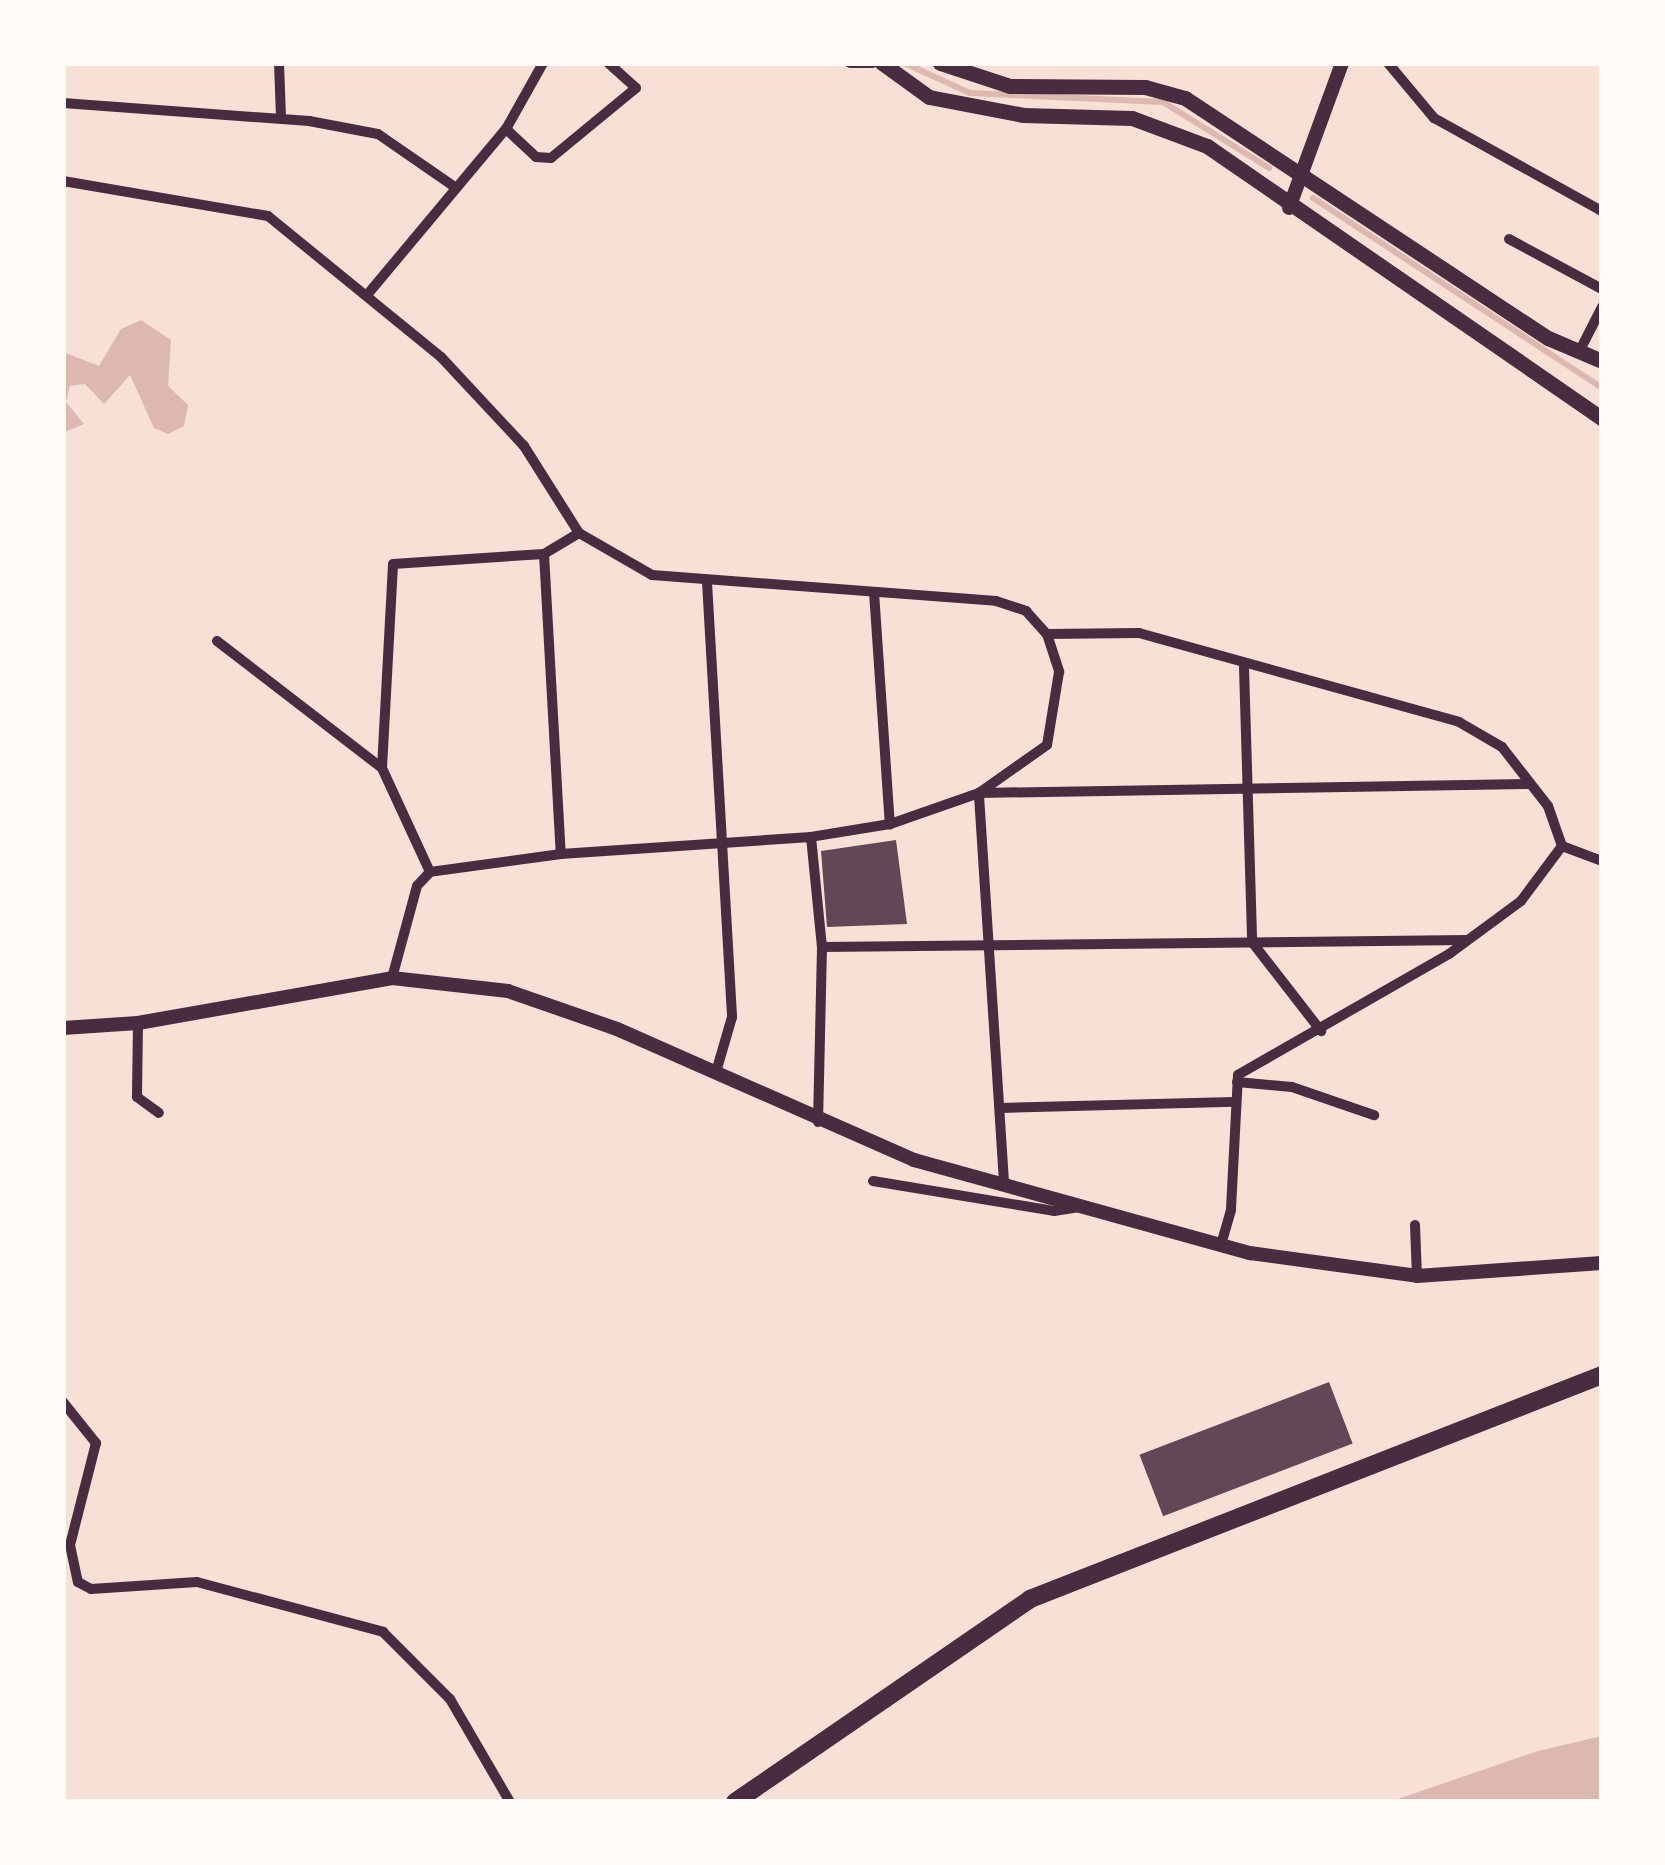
<!DOCTYPE html>
<style>
body{margin:0}
#map{position:relative;width:1665px;height:1865px;overflow:hidden;background:#f7e1d7;font-family:"Fira Sans",sans-serif}
div>[style]{position:absolute}
.water>*{inset:0;background:#dcb8b0}
.stream>*{height:6px;margin:-3px;padding:0 3px;transform-origin:3px;border-radius:3px;background:#dcb8b0}
.building>*{inset:0;background:#644757;transform-origin:0 0}
.minor>*{height:10px;margin:-5px;padding:0 5px;transform-origin:5px;border-radius:5px;background:#4a2c40}
.tertiary>*{height:14px;margin:-7px;padding:0 7px;transform-origin:7px;border-radius:7px;background:#4a2c40}
.secondary>*{height:15px;margin:-7.5px;padding:0 7.5px;transform-origin:7.5px;border-radius:7.5px;background:#4a2c40}
.primary>*{height:18px;margin:-9px;padding:0 9px;transform-origin:9px;border-radius:9px;background:#4a2c40}
span{translate:-50% -50%;white-space:nowrap;text-align:center;line-height:1.15;-webkit-text-stroke:12px #fffaf5;paint-order:stroke}
.frame{position:absolute;inset:0;border:66px solid #fffaf5;pointer-events:none}
</style>
<div id="map">
<div class="water">
<i style="clip-path:polygon(141px 320px,171px 340px,168px 386px,188px 405px,184px 426px,168px 434px,154px 428px,130px 375px,104px 404px,85px 384px,70px 386px,66px 402px,84px 424px,65px 432px,63px 352px,99px 366px,121px 329px)"></i>
<i style="clip-path:polygon(1602px 1736px,1602px 1802px,1389px 1802px,1538px 1751px)"></i>
</div>
<div class="stream">
<i style="left:904px;top:63px;width:72px;rotate:24.4deg"></i>
<i style="left:970px;top:93px;width:193px;rotate:2.7deg"></i>
<i style="left:1163px;top:102px;width:125px;rotate:31.9deg"></i>
<i style="left:1313px;top:198px;width:346px;rotate:33.3deg"></i>
</div>
<div class="building">
<i style="clip-path:polygon(896px 840px,907px 924px,827px 927px,821px 851px)"></i>
<i style="left:1329px;top:1382px;width:66px;height:203px;rotate:69deg"></i>
</div>
<div class="minor">
<i style="left:279px;top:63px;width:55px;rotate:87.9deg"></i>
<i style="left:850px;top:63px;width:23px"></i>
<i style="left:1388px;top:63px;width:72px;rotate:50.1deg"></i>
<i style="left:1434px;top:118px;width:192px;rotate:29deg"></i>
<i style="left:63px;top:103px;width:247px;rotate:4.2deg"></i>
<i style="left:309px;top:121px;width:70px;rotate:10.7deg"></i>
<i style="left:378px;top:134px;width:90px;rotate:34.6deg"></i>
<i style="left:506px;top:129px;width:41px;rotate:43deg"></i>
<i style="left:536px;top:157px;width:15px;rotate:4deg"></i>
<i style="left:551px;top:158px;width:110px;rotate:-39.5deg"></i>
<i style="left:636px;top:88px;width:38px;rotate:-138deg"></i>
<i style="left:63px;top:181px;width:208px;rotate:9.7deg"></i>
<i style="left:268px;top:216px;width:223px;rotate:39.2deg"></i>
<i style="left:441px;top:357px;width:122px;rotate:47deg"></i>
<i style="left:524px;top:446px;width:103px;rotate:57.7deg"></i>
<i style="left:579px;top:533px;width:84px;rotate:29.9deg"></i>
<i style="left:652px;top:575px;width:345px;rotate:4.3deg"></i>
<i style="left:996px;top:601px;width:32px;rotate:18deg"></i>
<i style="left:1026px;top:611px;width:31px;rotate:48deg"></i>
<i style="left:1047px;top:634px;width:40px;rotate:72deg"></i>
<i style="left:1059px;top:672px;width:74px;rotate:99.3deg"></i>
<i style="left:1047px;top:745px;width:83px;rotate:144.8deg"></i>
<i style="left:979px;top:793px;width:94px;rotate:160.8deg"></i>
<i style="left:890px;top:824px;width:80px;rotate:170.7deg"></i>
<i style="left:811px;top:837px;width:251px;rotate:176.1deg"></i>
<i style="left:561px;top:854px;width:132px;rotate:172.2deg"></i>
<i style="left:430px;top:872px;width:19px;rotate:133deg"></i>
<i style="left:417px;top:886px;width:95px;rotate:105.2deg"></i>
<i style="left:1509px;top:239px;width:106px;rotate:28.3deg"></i>
<i style="left:367px;top:295px;width:217px;rotate:-50.1deg"></i>
<i style="left:506px;top:129px;width:76px;rotate:-60.7deg"></i>
<i style="left:1579px;top:352px;width:51px;rotate:-62.9deg"></i>
<i style="left:544px;top:554px;width:300px;rotate:86.8deg"></i>
<i style="left:707px;top:582px;width:436px;rotate:86.7deg"></i>
<i style="left:732px;top:1017px;width:57px;rotate:106.2deg"></i>
<i style="left:874px;top:592px;width:233px;rotate:86.1deg"></i>
<i style="left:1047px;top:634px;width:92px;rotate:-0.6deg"></i>
<i style="left:1139px;top:633px;width:332px;rotate:15.5deg"></i>
<i style="left:1459px;top:722px;width:50px;rotate:30.2deg"></i>
<i style="left:1502px;top:747px;width:75px;rotate:52.1deg"></i>
<i style="left:1548px;top:806px;width:42px;rotate:70.7deg"></i>
<i style="left:1562px;top:846px;width:69px;rotate:126.7deg"></i>
<i style="left:1521px;top:901px;width:89px;rotate:143.6deg"></i>
<i style="left:1449px;top:954px;width:243px;rotate:150.2deg"></i>
<i style="left:1238px;top:1075px;width:135px;rotate:93deg"></i>
<i style="left:1231px;top:1210px;width:35px;rotate:106deg"></i>
<i style="left:217px;top:641px;width:208px;rotate:37.6deg"></i>
<i style="left:1244px;top:667px;width:275px;rotate:88.3deg"></i>
<i style="left:1252px;top:942px;width:113px;rotate:52.2deg"></i>
<i style="left:811px;top:837px;width:111px;rotate:84.3deg"></i>
<i style="left:822px;top:947px;width:175px;rotate:91.3deg"></i>
<i style="left:1562px;top:846px;width:43px;rotate:20.6deg"></i>
<i style="left:430px;top:872px;width:115px;rotate:-114.8deg"></i>
<i style="left:382px;top:768px;width:204px;rotate:-86.9deg"></i>
<i style="left:393px;top:564px;width:151px;rotate:-3.8deg"></i>
<i style="left:544px;top:554px;width:41px;rotate:-31deg"></i>
<i style="left:822px;top:947px;width:645px;rotate:-0.62deg"></i>
<i style="left:138px;top:1023px;width:74px;rotate:90.8deg"></i>
<i style="left:137px;top:1097px;width:27px;rotate:36deg"></i>
<i style="left:1237px;top:1082px;width:55px;rotate:5.2deg"></i>
<i style="left:1292px;top:1087px;width:87px;rotate:18.9deg"></i>
<i style="left:1000px;top:1108px;width:234px;rotate:-1.5deg"></i>
<i style="left:873px;top:1181px;width:183px;rotate:9.4deg"></i>
<i style="left:1054px;top:1211px;width:24px;rotate:-9deg"></i>
<i style="left:1004px;top:1182px;width:390px;rotate:-93.7deg"></i>
<i style="left:979px;top:793px;width:550px;rotate:-0.94deg"></i>
<i style="left:1415px;top:1225px;width:51px;rotate:87.8deg"></i>
<i style="left:63px;top:1402px;width:53px;rotate:51.2deg"></i>
<i style="left:96px;top:1443px;width:105px;rotate:104.3deg"></i>
<i style="left:70px;top:1545px;width:38px;rotate:78deg"></i>
<i style="left:78px;top:1582px;width:15px;rotate:28deg"></i>
<i style="left:91px;top:1589px;width:106px;rotate:-3.8deg"></i>
<i style="left:197px;top:1582px;width:193px;rotate:15deg"></i>
<i style="left:383px;top:1632px;width:95px;rotate:45deg"></i>
<i style="left:450px;top:1699px;width:119px;rotate:59.8deg"></i>
</div>
<div class="tertiary">
<i style="left:1289px;top:208px;width:154px;rotate:-69.9deg"></i>
<i style="left:63px;top:1028px;width:75px;rotate:-3.8deg"></i>
<i style="left:138px;top:1023px;width:258px;rotate:-10deg"></i>
<i style="left:392px;top:978px;width:117px;rotate:6.4deg"></i>
<i style="left:508px;top:991px;width:115px;rotate:19.2deg"></i>
<i style="left:617px;top:1029px;width:325px;rotate:23.8deg"></i>
<i style="left:914px;top:1160px;width:349px;rotate:15.5deg"></i>
<i style="left:1250px;top:1253px;width:169px;rotate:7.8deg"></i>
<i style="left:1417px;top:1276px;width:185px;rotate:-4deg"></i>
</div>
<div class="secondary">
<i style="left:882px;top:63px;width:58px;rotate:35.9deg"></i>
<i style="left:929px;top:97px;width:96px;rotate:10.8deg"></i>
<i style="left:1023px;top:115px;width:109px;rotate:1.6deg"></i>
<i style="left:1132px;top:118px;width:80px;rotate:20.5deg"></i>
<i style="left:1207px;top:146px;width:480px;rotate:34.6deg"></i>
<i style="left:940px;top:63px;width:74px;rotate:18.2deg"></i>
<i style="left:1010px;top:86px;width:135px;rotate:0.4deg"></i>
<i style="left:1145px;top:87px;width:41px;rotate:15.4deg"></i>
<i style="left:1185px;top:98px;width:435px;rotate:33.5deg"></i>
<i style="left:1548px;top:338px;width:59px;rotate:23.1deg"></i>
</div>
<div class="primary">
<i style="left:735px;top:1802px;width:358px;rotate:-34.5deg"></i>
<i style="left:1030px;top:1599px;width:614px;rotate:-21.39deg"></i>
</div>
<div class="frame"></div>
</div>
